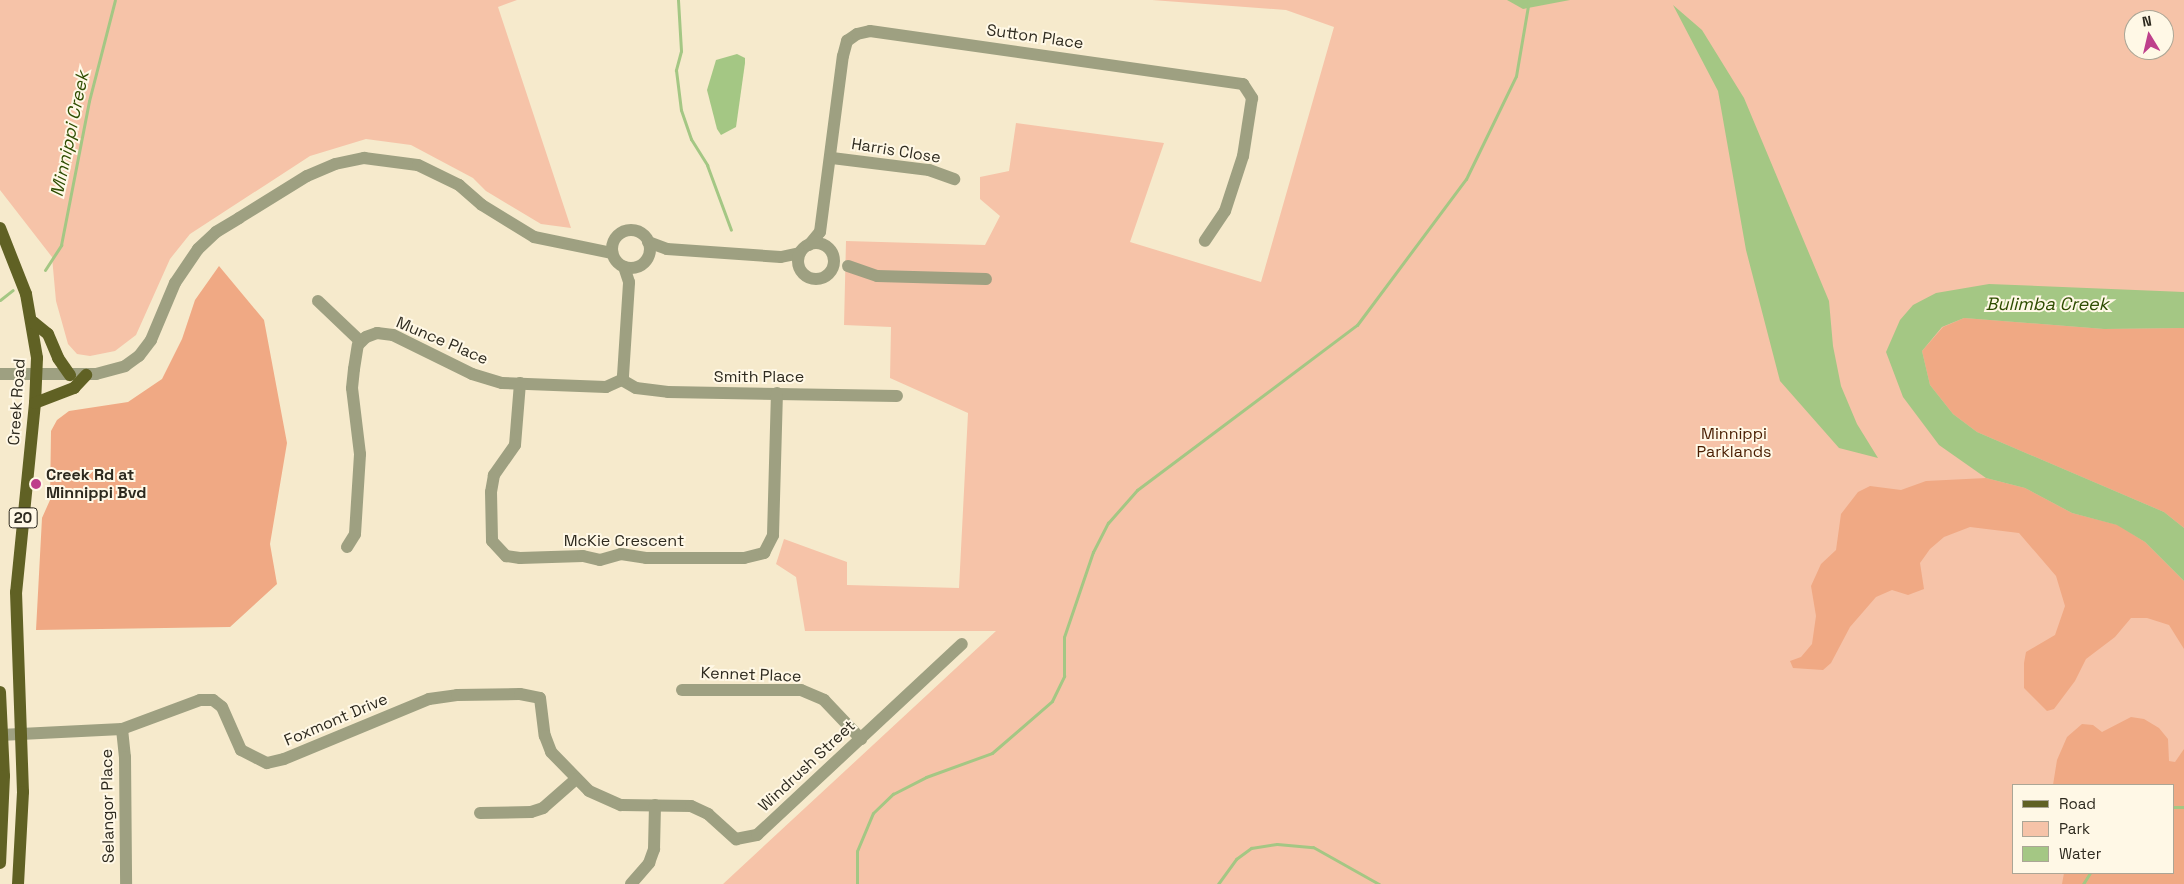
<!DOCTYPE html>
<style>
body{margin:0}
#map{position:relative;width:2184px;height:884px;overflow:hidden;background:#f6eacc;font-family:"Space Grotesk",sans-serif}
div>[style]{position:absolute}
.green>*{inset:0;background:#f6c3a8}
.forest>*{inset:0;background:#f0a984}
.water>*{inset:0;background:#a4c784}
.stream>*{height:3px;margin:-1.5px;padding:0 1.5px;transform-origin:1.5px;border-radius:1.5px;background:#a4c784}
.minor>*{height:12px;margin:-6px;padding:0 6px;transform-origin:6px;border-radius:6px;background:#9ea081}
.minor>.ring{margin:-6px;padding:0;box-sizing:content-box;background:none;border:12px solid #9ea081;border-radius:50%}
.major>*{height:12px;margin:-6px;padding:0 6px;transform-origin:6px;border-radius:6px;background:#606124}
.dots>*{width:14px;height:14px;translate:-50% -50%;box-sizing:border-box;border:2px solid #fff8e6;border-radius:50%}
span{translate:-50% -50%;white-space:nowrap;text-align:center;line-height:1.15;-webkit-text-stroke:4px #fff8e6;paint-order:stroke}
.shield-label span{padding:1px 4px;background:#fff8e6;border:1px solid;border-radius:4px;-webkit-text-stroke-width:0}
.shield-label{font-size:15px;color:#2e2a1f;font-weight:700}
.street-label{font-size:16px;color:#2e2a1f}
.park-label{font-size:16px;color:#491d01}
.poi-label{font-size:16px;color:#2e2a1f;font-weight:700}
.left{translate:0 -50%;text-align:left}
.water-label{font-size:18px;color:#2f4d02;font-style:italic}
.legend{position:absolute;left:2012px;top:784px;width:162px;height:90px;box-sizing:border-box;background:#fff8e6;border:1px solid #aba696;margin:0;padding:6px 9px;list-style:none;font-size:15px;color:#2e2a1f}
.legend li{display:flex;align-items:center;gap:10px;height:25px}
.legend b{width:25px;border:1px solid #aba696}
.north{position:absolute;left:2124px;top:10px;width:50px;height:50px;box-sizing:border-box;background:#fff8e6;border:1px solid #aba696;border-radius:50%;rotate:351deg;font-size:14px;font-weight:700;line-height:20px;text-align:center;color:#2e2a1f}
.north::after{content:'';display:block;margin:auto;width:18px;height:22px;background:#be3f8b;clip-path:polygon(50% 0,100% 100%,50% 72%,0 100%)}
</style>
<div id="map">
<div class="green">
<i style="clip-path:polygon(0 0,517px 0,498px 7px,571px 228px,541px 224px,486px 191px,473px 178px,411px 145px,366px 139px,310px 156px,190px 234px,170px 259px,136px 335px,115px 351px,90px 356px,77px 354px,68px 344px,56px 301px,52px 257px,0 190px)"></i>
<i style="clip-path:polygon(evenodd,1152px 0,2184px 0,2184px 884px,723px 884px,996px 631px,805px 631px,796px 577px,776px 564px,784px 539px,847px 562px,847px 585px,959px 588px,968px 413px,890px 378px,891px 327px,844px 325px,846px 241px,985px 245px,1000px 216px,980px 199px,980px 177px,1009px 171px,1016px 123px,1164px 143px,1130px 242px,1261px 282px,1334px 27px,1286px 10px,1152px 0,2134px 20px,2164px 20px,2164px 50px,2134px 50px,2134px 20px,1152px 0,2013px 785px,2173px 785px,2173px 873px,2013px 873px,2013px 785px)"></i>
</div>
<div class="forest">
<i style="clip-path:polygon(219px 266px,264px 320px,287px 443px,270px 544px,277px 584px,230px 627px,36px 630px,42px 518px,50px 500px,51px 431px,57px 420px,69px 411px,128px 402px,162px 379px,182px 339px,195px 300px)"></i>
<i style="clip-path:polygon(1964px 318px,2104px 329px,2184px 328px,2184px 528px,2164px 512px,1977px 432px,1953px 414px,1930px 385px,1922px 351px,1943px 327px)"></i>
<i style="clip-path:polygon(1986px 478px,2025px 488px,2072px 513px,2118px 525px,2145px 542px,2184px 581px,2184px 649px,2169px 625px,2147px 618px,2131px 618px,2115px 637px,2086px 659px,2075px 681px,2054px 709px,2047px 711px,2024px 688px,2024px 663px,2026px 652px,2055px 635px,2065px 606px,2056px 576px,2019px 533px,1970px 527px,1944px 537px,1930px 549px,1920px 563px,1924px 589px,1908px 595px,1892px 590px,1876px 597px,1850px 627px,1831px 663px,1823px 670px,1793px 668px,1790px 661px,1801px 657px,1812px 644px,1816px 616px,1811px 586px,1821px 564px,1836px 550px,1841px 514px,1858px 492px,1870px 486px,1901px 490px,1926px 481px)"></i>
<i style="clip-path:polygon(2131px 717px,2144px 719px,2159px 728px,2168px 739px,2169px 761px,2175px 762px,2184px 749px,2184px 884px,2062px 884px,2064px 873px,2173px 873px,2173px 785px,2053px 785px,2057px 760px,2067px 737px,2082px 724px,2093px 725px,2102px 732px)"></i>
</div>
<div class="water">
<i style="clip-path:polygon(1507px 0,1570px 0,1523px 9px)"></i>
<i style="clip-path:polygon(1673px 5px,1702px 30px,1744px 98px,1829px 301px,1833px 346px,1841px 386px,1857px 424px,1878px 458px,1839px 448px,1780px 381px,1746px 250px,1718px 91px)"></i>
<i style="clip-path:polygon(737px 54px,745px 58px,745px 63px,736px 127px,721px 135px,717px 129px,707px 90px,716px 60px)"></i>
<i style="clip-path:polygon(1989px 284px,2184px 292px,2184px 328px,2104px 329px,1964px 318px,1942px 327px,1922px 351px,1930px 385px,1953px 414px,1977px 432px,2164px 512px,2184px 528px,2184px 581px,2145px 542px,2117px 525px,2072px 513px,2025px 488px,1986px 478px,1939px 445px,1903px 397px,1886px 352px,1900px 320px,1913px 305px,1936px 293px)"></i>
</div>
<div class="stream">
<i style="left:678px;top:0;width:51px;rotate:86.6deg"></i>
<i style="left:681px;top:51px;width:20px;rotate:105deg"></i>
<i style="left:676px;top:70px;width:40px;rotate:82.9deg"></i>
<i style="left:681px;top:110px;width:31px;rotate:71deg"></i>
<i style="left:691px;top:139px;width:31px;rotate:58deg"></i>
<i style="left:707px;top:165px;width:69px;rotate:69.7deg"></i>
<i style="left:45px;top:270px;width:30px;rotate:-57deg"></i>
<i style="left:61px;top:245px;width:147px;rotate:-79deg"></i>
<i style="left:89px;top:101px;width:104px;rotate:-75.6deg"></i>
<i style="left:0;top:300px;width:16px;rotate:-38deg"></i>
<i style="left:2173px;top:807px;width:11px"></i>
<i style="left:857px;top:884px;width:33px;rotate:-90deg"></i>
<i style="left:857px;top:851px;width:41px;rotate:-67.2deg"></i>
<i style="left:873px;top:813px;width:28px;rotate:-44deg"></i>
<i style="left:893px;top:794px;width:37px;rotate:-27deg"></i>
<i style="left:926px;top:777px;width:70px;rotate:-20deg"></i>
<i style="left:992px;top:753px;width:79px;rotate:-40.9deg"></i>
<i style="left:1052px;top:701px;width:28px;rotate:-64deg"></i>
<i style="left:1064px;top:676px;width:39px;rotate:-90deg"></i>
<i style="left:1064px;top:637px;width:90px;rotate:-71.2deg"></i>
<i style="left:1093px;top:552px;width:33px;rotate:-63deg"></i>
<i style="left:1108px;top:523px;width:44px;rotate:-48.7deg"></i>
<i style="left:1137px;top:490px;width:275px;rotate:-36.9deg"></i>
<i style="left:1357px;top:325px;width:182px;rotate:-53.3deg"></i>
<i style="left:1466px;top:179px;width:114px;rotate:-64.1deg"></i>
<i style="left:1516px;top:76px;width:77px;rotate:-80.3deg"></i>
<i style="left:1218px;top:884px;width:31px;rotate:-54deg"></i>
<i style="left:1236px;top:859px;width:19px;rotate:-36deg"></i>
<i style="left:1251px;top:848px;width:26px;rotate:-9deg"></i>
<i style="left:1277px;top:844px;width:36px;rotate:5deg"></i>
<i style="left:1313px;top:847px;width:76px;rotate:29.3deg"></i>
<i style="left:2083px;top:884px;width:13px;rotate:-58deg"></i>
</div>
<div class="minor">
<i style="left:832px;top:158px;width:98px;rotate:7.1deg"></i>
<i style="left:929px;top:170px;width:27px;rotate:20deg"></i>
<i class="ring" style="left:612px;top:230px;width:26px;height:26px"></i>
<i style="left:648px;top:242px;width:20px;rotate:20deg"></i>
<i style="left:667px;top:249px;width:114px;rotate:4deg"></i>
<i style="left:781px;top:257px;width:19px;rotate:-12deg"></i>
<i class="ring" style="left:798px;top:243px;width:24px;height:24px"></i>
<i style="left:809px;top:245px;width:17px;rotate:-50deg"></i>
<i style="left:820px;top:232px;width:177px;rotate:-82.6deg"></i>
<i style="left:843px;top:56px;width:16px;rotate:-75deg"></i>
<i style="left:847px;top:41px;width:12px;rotate:-35deg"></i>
<i style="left:857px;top:34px;width:13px;rotate:-13deg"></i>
<i style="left:870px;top:31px;width:377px;rotate:8.1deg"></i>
<i style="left:1243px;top:84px;width:17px;rotate:57deg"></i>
<i style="left:1252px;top:98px;width:59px;rotate:98.8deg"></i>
<i style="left:1243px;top:156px;width:58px;rotate:108.1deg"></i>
<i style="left:1225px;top:211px;width:36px;rotate:124deg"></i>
<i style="left:848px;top:266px;width:31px;rotate:19deg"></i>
<i style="left:877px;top:276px;width:109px;rotate:1.6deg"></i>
<i style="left:318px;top:301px;width:59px;rotate:43.6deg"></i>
<i style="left:0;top:374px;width:96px"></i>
<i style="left:96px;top:374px;width:30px;rotate:-15deg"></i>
<i style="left:125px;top:366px;width:17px;rotate:-36deg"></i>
<i style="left:139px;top:356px;width:20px;rotate:-53deg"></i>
<i style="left:151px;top:340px;width:62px;rotate:-67.2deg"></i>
<i style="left:175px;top:283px;width:41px;rotate:-55.9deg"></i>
<i style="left:198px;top:249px;width:25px;rotate:-43deg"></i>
<i style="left:216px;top:232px;width:27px;rotate:-31deg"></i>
<i style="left:239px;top:218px;width:80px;rotate:-31.7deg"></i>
<i style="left:307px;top:176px;width:30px;rotate:-23deg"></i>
<i style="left:335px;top:164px;width:30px;rotate:-12deg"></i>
<i style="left:364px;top:158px;width:54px;rotate:7.4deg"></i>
<i style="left:418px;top:165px;width:46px;rotate:26deg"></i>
<i style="left:459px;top:185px;width:30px;rotate:41deg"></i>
<i style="left:482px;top:205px;width:61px;rotate:31.6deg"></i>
<i style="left:534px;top:237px;width:80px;rotate:11.6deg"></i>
<i style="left:622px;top:380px;width:16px;rotate:30deg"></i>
<i style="left:636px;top:388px;width:32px;rotate:7deg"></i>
<i style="left:668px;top:392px;width:229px;rotate:1deg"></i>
<i style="left:520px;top:383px;width:62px;rotate:94.6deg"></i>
<i style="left:515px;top:445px;width:37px;rotate:125deg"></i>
<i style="left:494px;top:475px;width:17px;rotate:100deg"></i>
<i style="left:491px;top:492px;width:49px;rotate:88.8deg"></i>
<i style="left:492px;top:541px;width:21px;rotate:47deg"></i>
<i style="left:506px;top:556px;width:14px;rotate:8deg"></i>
<i style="left:520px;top:558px;width:63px;rotate:-1.8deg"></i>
<i style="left:583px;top:556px;width:17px;rotate:13deg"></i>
<i style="left:600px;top:560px;width:22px;rotate:-16deg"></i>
<i style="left:621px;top:554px;width:25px;rotate:9deg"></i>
<i style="left:646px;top:558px;width:98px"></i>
<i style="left:744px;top:558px;width:21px;rotate:-14deg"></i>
<i style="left:764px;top:553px;width:20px;rotate:-63deg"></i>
<i style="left:773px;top:535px;width:142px;rotate:-88.4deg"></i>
<i style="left:347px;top:547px;width:15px;rotate:-58deg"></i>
<i style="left:355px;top:534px;width:80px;rotate:-86.4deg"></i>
<i style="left:360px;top:454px;width:66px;rotate:-96.9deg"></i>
<i style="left:352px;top:388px;width:19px;rotate:-84deg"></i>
<i style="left:354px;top:369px;width:24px;rotate:-81deg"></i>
<i style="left:358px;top:345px;width:11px;rotate:-45deg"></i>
<i style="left:366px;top:337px;width:12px;rotate:-20deg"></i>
<i style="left:377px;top:333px;width:16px;rotate:7deg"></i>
<i style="left:393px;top:335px;width:88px;rotate:26.3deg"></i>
<i style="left:472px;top:374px;width:31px;rotate:17deg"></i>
<i style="left:502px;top:383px;width:104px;rotate:2.2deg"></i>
<i style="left:606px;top:387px;width:17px;rotate:-24deg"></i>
<i style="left:622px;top:380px;width:4px;rotate:-76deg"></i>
<i style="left:623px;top:376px;width:94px;rotate:-86.3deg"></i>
<i style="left:629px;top:282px;width:16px;rotate:-108deg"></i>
<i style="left:682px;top:690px;width:119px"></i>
<i style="left:801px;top:690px;width:25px;rotate:23deg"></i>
<i style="left:824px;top:700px;width:54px;rotate:46.5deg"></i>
<i style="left:122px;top:729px;width:28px;rotate:84deg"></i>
<i style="left:125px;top:757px;width:127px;rotate:89.5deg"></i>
<i style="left:0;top:735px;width:122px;rotate:-2.8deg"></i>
<i style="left:122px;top:729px;width:83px;rotate:-20.4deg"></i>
<i style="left:200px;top:700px;width:13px"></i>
<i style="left:213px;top:700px;width:11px;rotate:38deg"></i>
<i style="left:222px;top:707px;width:47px;rotate:66.2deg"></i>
<i style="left:241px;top:750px;width:29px;rotate:27deg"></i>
<i style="left:267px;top:763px;width:17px;rotate:-13deg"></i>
<i style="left:284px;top:759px;width:157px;rotate:-22.5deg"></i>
<i style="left:429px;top:699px;width:28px;rotate:-8deg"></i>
<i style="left:457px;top:695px;width:63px;rotate:-0.9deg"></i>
<i style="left:520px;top:694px;width:20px;rotate:11deg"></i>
<i style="left:540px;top:698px;width:38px;rotate:83deg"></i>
<i style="left:545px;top:736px;width:17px;rotate:69deg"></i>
<i style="left:551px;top:752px;width:54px;rotate:45.7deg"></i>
<i style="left:589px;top:791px;width:35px;rotate:24deg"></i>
<i style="left:621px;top:805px;width:70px;rotate:0.8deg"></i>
<i style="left:691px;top:806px;width:19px;rotate:25deg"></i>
<i style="left:708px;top:814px;width:38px;rotate:42deg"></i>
<i style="left:736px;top:839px;width:21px;rotate:-11deg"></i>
<i style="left:757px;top:835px;width:280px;rotate:-43deg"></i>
<i style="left:480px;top:813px;width:51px;rotate:-1.1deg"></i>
<i style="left:531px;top:812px;width:13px;rotate:-18deg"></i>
<i style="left:543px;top:808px;width:44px;rotate:-41.3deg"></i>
<i style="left:631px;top:884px;width:28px;rotate:-49deg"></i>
<i style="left:649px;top:863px;width:15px;rotate:-70deg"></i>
<i style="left:654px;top:849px;width:44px;rotate:-88.7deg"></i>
</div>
<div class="major">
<i style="left:0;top:228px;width:71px;rotate:68.5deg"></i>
<i style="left:26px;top:294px;width:65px;rotate:80.2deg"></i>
<i style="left:37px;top:358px;width:45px;rotate:92.5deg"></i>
<i style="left:35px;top:403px;width:190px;rotate:95.7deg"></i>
<i style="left:16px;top:592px;width:200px;rotate:88deg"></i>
<i style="left:23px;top:792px;width:92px;rotate:93.1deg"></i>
<i style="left:33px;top:322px;width:19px;rotate:39deg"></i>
<i style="left:48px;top:334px;width:26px;rotate:67deg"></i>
<i style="left:58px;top:358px;width:21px;rotate:55deg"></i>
<i style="left:35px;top:403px;width:42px;rotate:-21deg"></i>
<i style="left:74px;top:388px;width:18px;rotate:-47deg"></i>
<i style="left:0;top:692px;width:84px;rotate:87.3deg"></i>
<i style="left:4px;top:776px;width:87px;rotate:92.6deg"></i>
</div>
<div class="dots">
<i style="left:36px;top:484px;background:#be3f8b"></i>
</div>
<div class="shield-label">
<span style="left:23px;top:518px">20</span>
</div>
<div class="street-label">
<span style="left:1035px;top:37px;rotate:8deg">Sutton Place</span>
<span style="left:896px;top:151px;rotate:9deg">Harris Close</span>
<span style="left:442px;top:341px;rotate:23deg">Munce Place</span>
<span style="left:759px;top:377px">Smith Place</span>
<span style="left:17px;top:402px;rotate:-86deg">Creek Road</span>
<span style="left:624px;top:541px">McKie Crescent</span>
<span style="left:751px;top:675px;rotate:2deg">Kennet Place</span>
<span style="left:336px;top:720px;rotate:-23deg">Foxmont Drive</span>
<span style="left:807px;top:766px;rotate:-43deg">Windrush Street</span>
<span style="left:108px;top:806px;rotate:-91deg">Selangor Place</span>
</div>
<div class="park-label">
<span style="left:1734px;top:443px">Minnippi<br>Parklands</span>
</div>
<div class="poi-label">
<span class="left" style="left:46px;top:484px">Creek Rd at<br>Minnippi Bvd</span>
</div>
<div class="water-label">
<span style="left:70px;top:134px;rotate:-78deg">Minnippi Creek</span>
<span style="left:2047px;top:304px">Bulimba Creek</span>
</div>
<ul class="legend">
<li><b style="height:6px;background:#606124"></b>Road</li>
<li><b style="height:14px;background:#f6c3a8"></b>Park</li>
<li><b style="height:14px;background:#a4c784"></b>Water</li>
</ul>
<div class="north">N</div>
</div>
